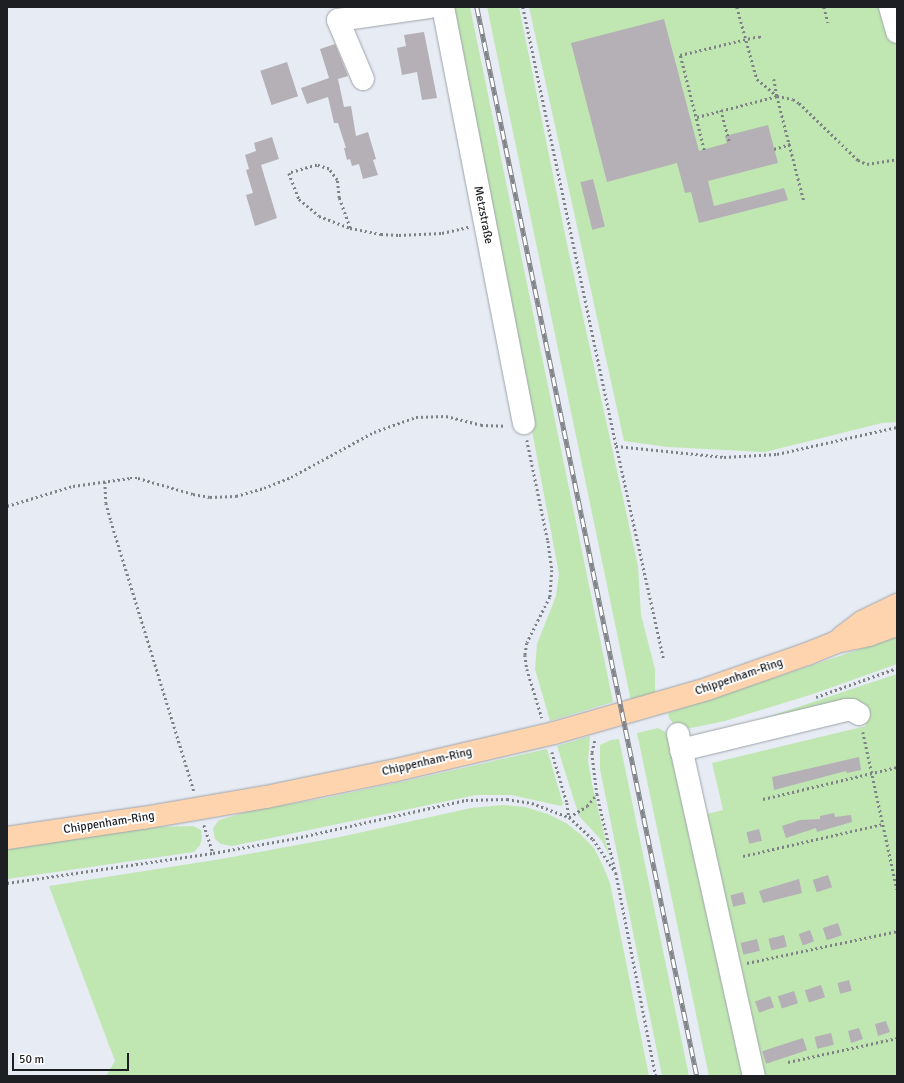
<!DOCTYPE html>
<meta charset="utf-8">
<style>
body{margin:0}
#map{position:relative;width:904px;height:1083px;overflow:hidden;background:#e7ebf3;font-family:Signika,sans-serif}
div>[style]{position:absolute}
.green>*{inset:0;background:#c0e7b2}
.building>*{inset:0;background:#b5afb6;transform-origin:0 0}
.path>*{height:2.5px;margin-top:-1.25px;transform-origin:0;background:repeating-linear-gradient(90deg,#7e8186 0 2px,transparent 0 5px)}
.roads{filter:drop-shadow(0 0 1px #9ea3aa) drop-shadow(0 0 1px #9ea3aa)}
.minor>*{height:22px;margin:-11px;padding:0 11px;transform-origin:11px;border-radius:11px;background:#fff}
.major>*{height:22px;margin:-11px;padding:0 11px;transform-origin:11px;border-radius:11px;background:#fed4ae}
.rail>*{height:4.5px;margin-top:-2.25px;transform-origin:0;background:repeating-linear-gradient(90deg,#fff 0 9px,#818489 0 18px);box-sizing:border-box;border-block:1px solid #818489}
span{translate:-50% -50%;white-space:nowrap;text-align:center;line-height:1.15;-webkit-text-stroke:4px #fff;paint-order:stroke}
.street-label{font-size:12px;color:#1d1f22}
.frame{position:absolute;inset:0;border:8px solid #1d1f22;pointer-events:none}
.scale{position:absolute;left:12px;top:1053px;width:117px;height:18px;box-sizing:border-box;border:2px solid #1d1f22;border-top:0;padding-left:5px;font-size:12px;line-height:14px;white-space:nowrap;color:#1d1f22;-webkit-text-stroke:3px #fff;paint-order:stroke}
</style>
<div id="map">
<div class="green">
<i style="clip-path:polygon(452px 7px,470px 7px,613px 702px,550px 721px,535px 669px,537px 644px,556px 596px,559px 574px)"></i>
<i style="clip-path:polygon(487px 7px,519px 7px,567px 244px,638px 566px,641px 615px,655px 669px,655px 694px,631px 701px)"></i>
<i style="clip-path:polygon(529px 7px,897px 7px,897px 422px,882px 423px,765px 452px,668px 447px,624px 441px)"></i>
<i style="clip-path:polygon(897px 637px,897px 664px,813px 694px,725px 721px,691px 728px,676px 727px,669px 718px,668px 713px)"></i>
<i style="clip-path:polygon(897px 674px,897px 1076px,761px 1076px,703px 815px,723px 810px,712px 763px,866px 726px,862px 707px,723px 732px)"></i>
<i style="clip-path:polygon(658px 728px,667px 733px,675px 743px,746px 1076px,709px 1076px,637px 733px)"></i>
<i style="clip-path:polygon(590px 736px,588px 761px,592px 784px,609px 855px,602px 841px,579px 816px,557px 746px)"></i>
<i style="clip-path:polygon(619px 739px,689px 1076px,662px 1076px,600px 769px,600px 745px,611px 740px)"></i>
<i style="clip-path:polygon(547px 749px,563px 804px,561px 806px,511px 795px,476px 795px,232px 846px,221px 844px,215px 839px,213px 828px,219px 820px,250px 811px,320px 799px,410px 780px)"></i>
<i style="clip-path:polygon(503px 805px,525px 807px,548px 814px,566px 823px,580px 834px,594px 848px,603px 866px,610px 883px,649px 1076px,106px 1076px,115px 1061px,49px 886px,221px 859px,340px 837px,471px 808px)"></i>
<i style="clip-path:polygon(193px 826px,201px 830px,202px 838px,200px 845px,194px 852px,7px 879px,7px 849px,156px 827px)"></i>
</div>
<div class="building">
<i style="clip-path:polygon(664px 19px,699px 151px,727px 143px,725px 136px,768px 125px,778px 163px,708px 181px,714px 206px,784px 188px,788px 200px,699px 223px,691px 192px,685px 193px,677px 163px,607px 182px,571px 43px)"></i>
<i style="clip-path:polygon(424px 32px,437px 98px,422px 100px,417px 72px,402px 75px,397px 48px,406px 46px,404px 35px)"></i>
<i style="clip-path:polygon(335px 44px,348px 76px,338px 79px,344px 107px,351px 106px,356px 136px,368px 132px,376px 159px,373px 160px,378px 175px,363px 179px,359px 164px,352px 166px,350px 159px,347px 160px,344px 148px,346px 148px,338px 123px,334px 123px,328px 97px,307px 104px,301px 88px,329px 78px,320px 49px)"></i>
<i style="left:287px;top:62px;width:36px;height:28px;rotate:72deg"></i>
<i style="clip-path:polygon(272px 137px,279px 159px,261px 165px,277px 218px,255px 226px,246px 195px,253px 193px,246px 170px,249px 169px,245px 155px,256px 151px,254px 143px)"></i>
<i style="left:593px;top:179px;width:49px;height:13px;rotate:76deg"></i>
<i style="clip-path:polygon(859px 757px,861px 770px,847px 773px,846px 771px,774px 790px,772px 777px)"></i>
<i style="clip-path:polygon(834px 813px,835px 817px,851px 815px,852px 822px,817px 832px,816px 828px,786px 838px,782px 826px,800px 820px,820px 819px,820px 816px)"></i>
<i style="left:759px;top:829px;width:12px;height:13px;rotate:76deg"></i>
<i style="left:828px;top:875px;width:13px;height:16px;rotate:72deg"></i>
<i style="clip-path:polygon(799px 879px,802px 893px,763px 903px,759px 891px)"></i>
<i style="left:743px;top:892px;width:12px;height:13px;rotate:76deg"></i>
<i style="left:838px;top:923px;width:13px;height:16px;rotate:72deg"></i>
<i style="left:810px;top:930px;width:12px;height:12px;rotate:70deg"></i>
<i style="left:784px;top:935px;width:12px;height:16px;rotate:76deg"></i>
<i style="left:757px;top:939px;width:12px;height:17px;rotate:76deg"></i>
<i style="left:849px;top:980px;width:11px;height:12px;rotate:75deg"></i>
<i style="left:821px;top:985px;width:13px;height:17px;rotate:72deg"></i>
<i style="left:794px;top:991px;width:13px;height:17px;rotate:72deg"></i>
<i style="left:770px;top:996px;width:12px;height:16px;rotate:70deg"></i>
<i style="clip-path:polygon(886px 1021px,890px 1032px,878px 1036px,875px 1024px)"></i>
<i style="clip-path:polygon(859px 1028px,863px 1039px,851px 1043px,848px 1031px)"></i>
<i style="left:831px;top:1033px;width:12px;height:17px;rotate:76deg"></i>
<i style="left:803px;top:1038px;width:13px;height:43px;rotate:72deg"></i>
</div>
<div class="path">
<i style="left:523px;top:7px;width:449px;rotate:78deg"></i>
<i style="left:737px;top:7px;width:75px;rotate:74.5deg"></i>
<i style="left:757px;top:79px;width:26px;rotate:40deg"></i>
<i style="left:777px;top:96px;width:16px;rotate:11deg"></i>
<i style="left:793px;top:99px;width:7px;rotate:34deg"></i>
<i style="left:799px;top:103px;width:82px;rotate:44deg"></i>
<i style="left:858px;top:160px;width:10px;rotate:24deg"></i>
<i style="left:867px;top:164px;width:30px;rotate:-9deg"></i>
<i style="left:824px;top:7px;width:16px;rotate:75deg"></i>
<i style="left:774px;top:79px;width:17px;rotate:80deg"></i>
<i style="left:721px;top:110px;width:34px;rotate:75deg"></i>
<i style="left:697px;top:117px;width:83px;rotate:-14.7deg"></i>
<i style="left:777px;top:96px;width:108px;rotate:75.6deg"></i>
<i style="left:774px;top:149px;width:17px;rotate:-17deg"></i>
<i style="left:704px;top:150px;width:98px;rotate:-104.2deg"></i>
<i style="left:680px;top:55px;width:81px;rotate:-13.5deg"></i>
<i style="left:759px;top:36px;width:5px;rotate:37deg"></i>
<i style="left:350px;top:228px;width:32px;rotate:-110deg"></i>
<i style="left:339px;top:198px;width:18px;rotate:-96deg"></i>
<i style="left:337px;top:180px;width:14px;rotate:-126deg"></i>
<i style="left:329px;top:169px;width:13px;rotate:-162deg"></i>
<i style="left:317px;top:165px;width:29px;rotate:164deg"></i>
<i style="left:289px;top:173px;width:28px;rotate:69deg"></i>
<i style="left:299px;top:199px;width:26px;rotate:40deg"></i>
<i style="left:319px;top:216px;width:33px;rotate:21deg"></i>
<i style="left:350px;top:228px;width:32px;rotate:11deg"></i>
<i style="left:381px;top:234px;width:18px;rotate:3deg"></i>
<i style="left:399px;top:235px;width:43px;rotate:-2.7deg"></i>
<i style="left:442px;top:233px;width:28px;rotate:-13deg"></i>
<i style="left:527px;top:440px;width:103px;rotate:78.3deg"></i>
<i style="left:548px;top:541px;width:29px;rotate:82deg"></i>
<i style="left:552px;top:570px;width:27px;rotate:94deg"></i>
<i style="left:550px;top:597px;width:51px;rotate:116.6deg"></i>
<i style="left:527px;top:643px;width:12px;rotate:99deg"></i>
<i style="left:525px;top:655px;width:14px;rotate:82deg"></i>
<i style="left:527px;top:669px;width:51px;rotate:73deg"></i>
<i style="left:105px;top:482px;width:21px;rotate:87deg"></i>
<i style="left:106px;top:503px;width:19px;rotate:74deg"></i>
<i style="left:111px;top:521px;width:282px;rotate:72.9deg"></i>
<i style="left:7px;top:506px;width:69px;rotate:-16.9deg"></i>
<i style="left:73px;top:486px;width:58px;rotate:-8deg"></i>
<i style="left:130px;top:478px;width:8px"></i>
<i style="left:138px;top:478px;width:57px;rotate:16.2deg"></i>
<i style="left:193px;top:494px;width:17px;rotate:10deg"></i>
<i style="left:210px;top:497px;width:26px;rotate:-2deg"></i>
<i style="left:236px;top:496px;width:29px;rotate:-16deg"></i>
<i style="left:264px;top:488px;width:29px;rotate:-22deg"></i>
<i style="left:291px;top:477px;width:94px;rotate:-28.5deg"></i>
<i style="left:374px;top:432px;width:45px;rotate:-19.7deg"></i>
<i style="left:416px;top:417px;width:30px;rotate:-2deg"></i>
<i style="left:446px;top:416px;width:36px;rotate:14deg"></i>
<i style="left:481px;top:425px;width:25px;rotate:2deg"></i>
<i style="left:663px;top:658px;width:217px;rotate:-102.5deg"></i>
<i style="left:616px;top:446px;width:109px;rotate:5.8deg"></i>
<i style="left:724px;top:457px;width:53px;rotate:-3.2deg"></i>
<i style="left:777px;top:454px;width:123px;rotate:-12.7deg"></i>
<i style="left:816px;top:697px;width:86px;rotate:-19.7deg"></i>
<i style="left:863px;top:732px;width:161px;rotate:77.8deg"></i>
<i style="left:595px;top:741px;width:12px;rotate:104deg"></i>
<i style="left:592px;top:753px;width:41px;rotate:83deg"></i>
<i style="left:597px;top:794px;width:78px;rotate:76.7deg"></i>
<i style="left:552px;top:752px;width:53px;rotate:73.6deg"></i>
<i style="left:567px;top:803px;width:14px;rotate:82deg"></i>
<i style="left:763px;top:799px;width:138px;rotate:-13.4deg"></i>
<i style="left:569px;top:817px;width:21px;rotate:-31deg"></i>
<i style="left:587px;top:806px;width:16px;rotate:-50deg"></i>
<i style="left:204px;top:825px;width:29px;rotate:72deg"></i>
<i style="left:743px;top:856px;width:144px;rotate:-12.9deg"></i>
<i style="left:7px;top:883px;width:208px;rotate:-8.3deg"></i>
<i style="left:213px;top:853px;width:84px;rotate:-10.2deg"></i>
<i style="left:296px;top:838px;width:174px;rotate:-12.6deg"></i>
<i style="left:466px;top:800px;width:41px;rotate:-1.4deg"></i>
<i style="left:507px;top:799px;width:25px;rotate:9deg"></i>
<i style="left:532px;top:803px;width:40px;rotate:21deg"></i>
<i style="left:569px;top:817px;width:33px;rotate:43deg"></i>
<i style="left:593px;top:839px;width:41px;rotate:55.9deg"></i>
<i style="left:616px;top:873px;width:207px;rotate:78.9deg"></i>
<i style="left:747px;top:963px;width:153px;rotate:-12deg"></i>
<i style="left:788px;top:1062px;width:112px;rotate:-12.4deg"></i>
</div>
<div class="roads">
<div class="minor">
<i style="left:443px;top:7px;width:424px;rotate:79deg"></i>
<i style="left:890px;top:7px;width:26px;rotate:74deg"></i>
<i style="left:363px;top:79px;width:64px;rotate:-113deg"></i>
<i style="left:338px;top:20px;width:92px;rotate:-8.1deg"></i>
<i style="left:678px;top:734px;width:350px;rotate:77.5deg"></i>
<i style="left:681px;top:750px;width:170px;rotate:-13.6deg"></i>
<i style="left:846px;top:710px;width:6px"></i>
<i style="left:852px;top:710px;width:8px;rotate:30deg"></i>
</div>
<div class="major">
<i style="left:842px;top:637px;width:25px;rotate:-37deg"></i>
<i style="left:862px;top:622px;width:39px;rotate:-26deg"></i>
<i style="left:7px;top:838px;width:137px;rotate:-8.4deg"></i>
<i style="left:143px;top:818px;width:125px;rotate:-9.7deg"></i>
<i style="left:266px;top:797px;width:129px;rotate:-11.7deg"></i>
<i style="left:392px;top:771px;width:166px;rotate:-13.2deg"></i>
<i style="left:554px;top:733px;width:159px;rotate:-16deg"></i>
<i style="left:707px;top:689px;width:106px;rotate:-19.3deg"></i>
<i style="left:807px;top:654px;width:31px;rotate:-22deg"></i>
<i style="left:836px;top:642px;width:34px;rotate:-12deg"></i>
<i style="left:869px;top:635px;width:30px;rotate:-20deg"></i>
</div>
</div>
<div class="rail">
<i style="left:477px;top:7px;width:1091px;rotate:78.37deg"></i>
</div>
<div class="street-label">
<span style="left:483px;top:215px;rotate:79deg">Metzstraße</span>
<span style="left:739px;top:677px;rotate:-19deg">Chippenham-Ring</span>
<span style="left:427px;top:762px;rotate:-13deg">Chippenham-Ring</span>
<span style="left:109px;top:823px;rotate:-9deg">Chippenham-Ring</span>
</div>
<div class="frame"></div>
<div class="scale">50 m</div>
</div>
